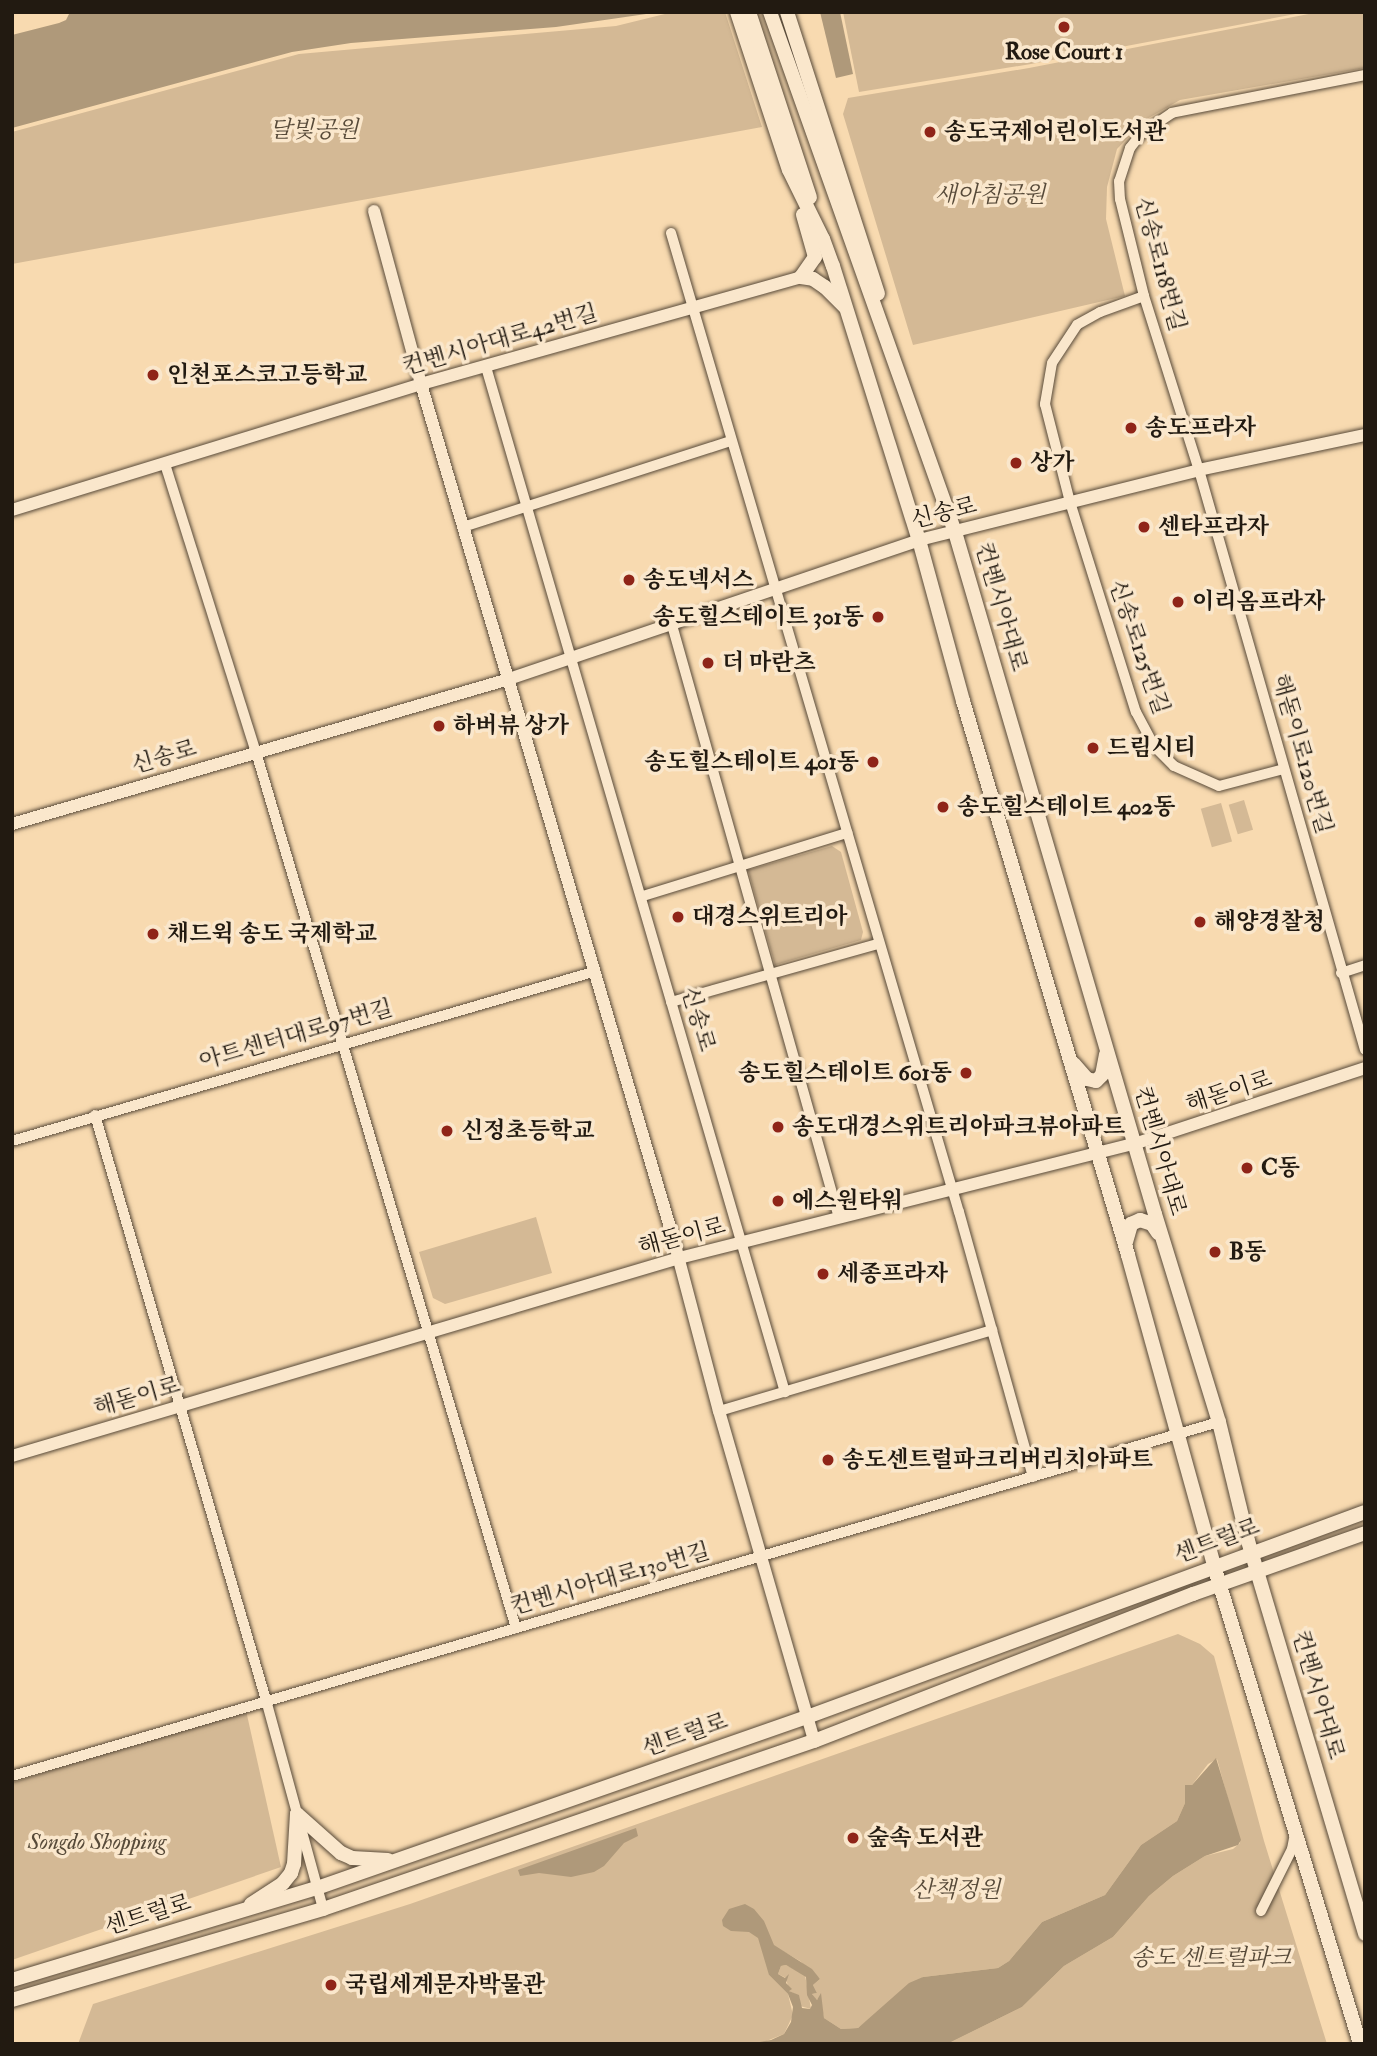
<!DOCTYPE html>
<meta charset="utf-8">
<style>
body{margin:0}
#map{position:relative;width:1377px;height:2056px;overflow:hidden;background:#f8dab0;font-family:"IM FELL Double Pica","Noto Serif KR",serif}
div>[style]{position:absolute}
.green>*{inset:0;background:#d4b995;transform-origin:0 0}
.water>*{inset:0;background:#af997a}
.roads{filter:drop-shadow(0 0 2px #584a39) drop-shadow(0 0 2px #584a39)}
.minor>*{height:10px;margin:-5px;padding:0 5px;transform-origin:5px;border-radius:5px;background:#fae7cc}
.tertiary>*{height:12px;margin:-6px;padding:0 6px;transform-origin:6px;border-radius:6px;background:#fae7cc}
.secondary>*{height:14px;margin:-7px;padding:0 7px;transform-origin:7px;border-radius:7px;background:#fae7cc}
.dots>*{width:19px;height:19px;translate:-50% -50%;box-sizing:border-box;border:4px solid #fae7cc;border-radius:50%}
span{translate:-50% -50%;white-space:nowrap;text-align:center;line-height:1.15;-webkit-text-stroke:7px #fae7cc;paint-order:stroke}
.poi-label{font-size:23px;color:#221a11;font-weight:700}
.left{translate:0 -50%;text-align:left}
.right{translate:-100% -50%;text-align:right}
.park-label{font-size:23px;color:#574a39;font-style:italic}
.street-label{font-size:23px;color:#221a11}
.frame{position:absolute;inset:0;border:14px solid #221a11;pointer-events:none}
</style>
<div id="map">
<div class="green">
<i style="clip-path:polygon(673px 12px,725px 12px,762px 127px,12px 264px,12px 132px,299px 54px,616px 26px)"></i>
<i style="clip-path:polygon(843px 12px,1306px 12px,1031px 64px,859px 92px)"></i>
<i style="clip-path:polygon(1319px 12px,1365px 12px,1365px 68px,1180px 100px,1145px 120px,1117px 149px,1107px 187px,1106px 219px,1125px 296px,913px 345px,843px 114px,848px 98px,1029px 68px)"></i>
<i style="left:1244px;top:800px;width:31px;height:16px;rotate:73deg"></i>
<i style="left:1221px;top:803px;width:40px;height:21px;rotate:74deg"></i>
<i style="clip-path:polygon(832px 846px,841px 852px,863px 932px,861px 940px,775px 965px,748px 870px)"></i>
<i style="clip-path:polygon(536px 1217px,552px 1273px,445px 1304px,433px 1298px,419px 1252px)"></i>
<i style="clip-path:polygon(1178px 1634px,1200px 1644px,1214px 1656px,1264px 1841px,1327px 2044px,947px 2044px,1022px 2007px,1064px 1966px,1113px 1937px,1149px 1896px,1173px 1876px,1205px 1856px,1233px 1849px,1240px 1843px,1217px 1759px,1208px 1764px,1192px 1785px,1185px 1785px,1185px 1803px,1177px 1821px,1141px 1845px,1105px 1895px,1042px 1922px,1009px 1961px,998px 1968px,923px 1977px,858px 2028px,841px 2029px,824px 2018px,820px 1998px,816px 2000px,812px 1994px,817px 1993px,813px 1985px,820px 1979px,800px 1961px,774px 1946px,769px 1975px,788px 1994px,793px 2015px,784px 2034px,764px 2042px,78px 2044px,93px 2004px,410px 1904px)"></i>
<i style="clip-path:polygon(245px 1706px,281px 1867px,12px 1960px,12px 1783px)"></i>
<i style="clip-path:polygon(786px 1965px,805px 1975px,811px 2009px,800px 2006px,799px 1996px,789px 1991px,786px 1978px,778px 1974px,781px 1966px)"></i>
</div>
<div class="water">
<i style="clip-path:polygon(70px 12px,660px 12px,556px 27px,351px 43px,292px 52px,12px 128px,12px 35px,59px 23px,66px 20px)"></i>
<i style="clip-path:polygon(820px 12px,840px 12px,853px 74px,836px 78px)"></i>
<i style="clip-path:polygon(evenodd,1216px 1758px,1241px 1840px,1238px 1845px,1205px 1856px,1173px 1876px,1149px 1896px,1113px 1937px,1064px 1966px,1022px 2007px,947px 2044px,747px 2044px,771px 2040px,784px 2034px,791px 2022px,793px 2007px,788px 1994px,769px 1975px,758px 1938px,749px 1932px,731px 1931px,723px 1926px,722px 1920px,729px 1909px,745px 1904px,754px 1909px,764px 1921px,774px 1945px,812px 1969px,820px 1979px,813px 1985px,817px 1993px,812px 1994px,817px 2000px,821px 1993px,824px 2018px,841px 2029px,858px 2028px,909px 1983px,923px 1977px,998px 1968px,1009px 1961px,1042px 1922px,1105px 1895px,1141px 1845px,1177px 1821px,1185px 1803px,1185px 1785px,1192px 1785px,1216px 1758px,786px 1965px,806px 1977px,807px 1995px,812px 2005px,810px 2009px,802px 2008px,799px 1995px,789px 1991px,792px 1989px,786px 1983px,789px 1974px,785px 1978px,778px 1974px,781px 1966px,786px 1965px)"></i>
<i style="clip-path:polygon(636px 1828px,638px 1836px,624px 1843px,604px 1866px,594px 1872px,571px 1877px,539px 1873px,520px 1876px,518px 1870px)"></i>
</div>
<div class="roads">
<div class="minor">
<i style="left:1365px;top:75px;width:197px;rotate:168.9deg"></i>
<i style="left:1172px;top:113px;width:37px;rotate:146deg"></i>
<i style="left:1141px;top:134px;width:18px;rotate:128deg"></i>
<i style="left:1130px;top:148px;width:35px;rotate:108deg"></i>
<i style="left:1119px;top:181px;width:18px;rotate:87deg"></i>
<i style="left:1120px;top:199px;width:100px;rotate:76.1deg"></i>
<i style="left:1144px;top:296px;width:182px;rotate:72.5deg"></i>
<i style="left:1199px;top:470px;width:603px;rotate:74.03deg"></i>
<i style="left:671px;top:233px;width:1020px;rotate:73.61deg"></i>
<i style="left:959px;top:1212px;width:275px;rotate:74.4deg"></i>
<i style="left:1144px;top:296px;width:47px;rotate:160deg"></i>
<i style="left:1100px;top:312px;width:26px;rotate:151deg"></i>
<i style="left:1077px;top:325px;width:45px;rotate:123.3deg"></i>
<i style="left:1052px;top:363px;width:42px;rotate:99.7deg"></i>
<i style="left:1045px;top:404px;width:101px;rotate:75.7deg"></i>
<i style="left:1070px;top:502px;width:220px;rotate:72.6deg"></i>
<i style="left:1136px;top:712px;width:40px;rotate:62deg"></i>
<i style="left:1155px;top:747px;width:27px;rotate:45deg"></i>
<i style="left:1174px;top:766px;width:49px;rotate:24deg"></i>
<i style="left:1219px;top:786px;width:67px;rotate:-14.7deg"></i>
<i style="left:486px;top:367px;width:1068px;rotate:73.74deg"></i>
<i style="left:165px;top:464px;width:302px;rotate:72.5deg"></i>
<i style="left:256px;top:752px;width:914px;rotate:73.47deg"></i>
<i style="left:463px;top:527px;width:281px;rotate:-17.8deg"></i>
<i style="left:672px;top:625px;width:616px;rotate:74.27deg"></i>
<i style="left:643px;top:896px;width:214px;rotate:-17.2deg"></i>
<i style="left:1341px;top:973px;width:25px;rotate:-18deg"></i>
<i style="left:671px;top:1002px;width:215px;rotate:-15.7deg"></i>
<i style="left:95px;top:1115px;width:609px;rotate:73.71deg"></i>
<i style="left:266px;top:1700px;width:217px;rotate:74.7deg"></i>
<i style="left:12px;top:1141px;width:605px;rotate:-16.22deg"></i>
<i style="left:719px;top:1411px;width:285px;rotate:-16.5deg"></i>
<i style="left:12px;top:1776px;width:1258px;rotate:-16.35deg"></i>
<i style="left:1261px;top:1911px;width:69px;rotate:-63.4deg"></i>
<i style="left:1292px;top:1849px;width:15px;rotate:-79deg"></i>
</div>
<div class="tertiary">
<i style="left:374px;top:211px;width:179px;rotate:74.8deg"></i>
<i style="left:421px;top:384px;width:894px;rotate:73.55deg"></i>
<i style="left:674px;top:1241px;width:176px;rotate:75.2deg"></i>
<i style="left:719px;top:1411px;width:343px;rotate:73.9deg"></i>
<i style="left:12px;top:510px;width:428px;rotate:-17.1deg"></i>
<i style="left:421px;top:384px;width:395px;rotate:-15.7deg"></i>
<i style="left:12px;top:824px;width:518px;rotate:-16.26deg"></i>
<i style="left:509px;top:679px;width:433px;rotate:-18.7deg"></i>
<i style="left:919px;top:540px;width:289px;rotate:-14deg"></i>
<i style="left:1199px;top:470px;width:170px;rotate:-11.9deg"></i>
<i style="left:12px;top:1456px;width:696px;rotate:-16.53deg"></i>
<i style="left:679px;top:1258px;width:469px;rotate:-14.1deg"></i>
<i style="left:1134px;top:1144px;width:243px;rotate:-18.2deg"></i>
</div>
<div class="secondary">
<i style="left:737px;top:12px;width:166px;rotate:71.8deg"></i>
<i style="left:789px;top:170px;width:77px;rotate:63.8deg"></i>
<i style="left:823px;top:239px;width:29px;rotate:70deg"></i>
<i style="left:833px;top:266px;width:287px;rotate:72.6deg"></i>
<i style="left:919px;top:540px;width:167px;rotate:74.7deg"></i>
<i style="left:963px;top:701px;width:578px;rotate:73.41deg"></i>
<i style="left:1128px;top:1255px;width:323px;rotate:74.5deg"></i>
<i style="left:1214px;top:1566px;width:500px;rotate:73deg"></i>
<i style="left:749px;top:12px;width:195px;rotate:71.8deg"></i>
<i style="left:770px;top:12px;width:552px;rotate:70.42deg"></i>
<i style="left:955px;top:532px;width:711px;rotate:73.66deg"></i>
<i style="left:1155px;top:1214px;width:218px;rotate:72.9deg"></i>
<i style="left:1219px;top:1422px;width:122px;rotate:76.3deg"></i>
<i style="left:1248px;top:1541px;width:410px;rotate:73.4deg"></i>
<i style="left:787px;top:12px;width:296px;rotate:72.1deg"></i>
<i style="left:801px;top:277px;width:24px;rotate:-55deg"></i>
<i style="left:815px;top:257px;width:44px;rotate:-105.9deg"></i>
<i style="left:801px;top:277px;width:12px;rotate:9deg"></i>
<i style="left:813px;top:279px;width:14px;rotate:34deg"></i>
<i style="left:825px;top:287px;width:28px;rotate:45deg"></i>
<i style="left:1074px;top:1064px;width:20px;rotate:49deg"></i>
<i style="left:1087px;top:1079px;width:9px;rotate:13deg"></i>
<i style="left:1096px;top:1081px;width:8px;rotate:-45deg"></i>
<i style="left:1102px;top:1075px;width:21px;rotate:-79deg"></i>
<i style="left:1126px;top:1242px;width:19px;rotate:-74deg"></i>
<i style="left:1131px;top:1224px;width:10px;rotate:-24deg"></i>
<i style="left:1140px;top:1220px;width:13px;rotate:18deg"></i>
<i style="left:1152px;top:1224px;width:11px;rotate:56deg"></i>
<i style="left:297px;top:1814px;width:59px;rotate:41.6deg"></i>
<i style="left:341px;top:1853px;width:12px;rotate:24deg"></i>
<i style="left:352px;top:1858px;width:36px;rotate:3deg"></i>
<i style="left:251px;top:1904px;width:38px;rotate:-33deg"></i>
<i style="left:283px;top:1883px;width:13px;rotate:-51deg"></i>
<i style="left:291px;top:1873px;width:9px;rotate:-72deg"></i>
<i style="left:294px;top:1864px;width:50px;rotate:-86.6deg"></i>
<i style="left:12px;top:1980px;width:319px;rotate:-16.8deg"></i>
<i style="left:317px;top:1888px;width:519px;rotate:-19.24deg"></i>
<i style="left:807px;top:1717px;width:594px;rotate:-20.17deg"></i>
<i style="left:12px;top:2000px;width:324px;rotate:-16.3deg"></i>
<i style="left:323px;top:1909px;width:519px;rotate:-18.89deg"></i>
<i style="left:814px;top:1741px;width:407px;rotate:-21.2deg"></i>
<i style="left:1193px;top:1594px;width:182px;rotate:-19.5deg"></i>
</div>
</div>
<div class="dots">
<i style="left:1064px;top:27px;background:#8f2418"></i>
<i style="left:930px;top:132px;background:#8f2418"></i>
<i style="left:153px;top:375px;background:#8f2418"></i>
<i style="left:1131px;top:428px;background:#8f2418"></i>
<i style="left:1016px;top:463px;background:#8f2418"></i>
<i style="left:1144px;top:527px;background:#8f2418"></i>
<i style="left:629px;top:580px;background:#8f2418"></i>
<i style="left:1178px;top:602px;background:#8f2418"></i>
<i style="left:878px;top:617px;background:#8f2418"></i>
<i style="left:708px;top:663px;background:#8f2418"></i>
<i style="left:439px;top:726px;background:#8f2418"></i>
<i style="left:1093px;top:748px;background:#8f2418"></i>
<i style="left:873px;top:762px;background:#8f2418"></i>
<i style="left:943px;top:807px;background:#8f2418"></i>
<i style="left:678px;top:917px;background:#8f2418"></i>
<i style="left:1200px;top:922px;background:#8f2418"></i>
<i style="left:153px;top:934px;background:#8f2418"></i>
<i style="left:966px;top:1073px;background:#8f2418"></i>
<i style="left:778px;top:1127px;background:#8f2418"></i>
<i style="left:447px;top:1131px;background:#8f2418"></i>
<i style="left:1247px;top:1168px;background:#8f2418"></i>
<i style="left:778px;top:1201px;background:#8f2418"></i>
<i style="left:1215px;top:1252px;background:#8f2418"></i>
<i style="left:823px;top:1274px;background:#8f2418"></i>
<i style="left:828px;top:1460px;background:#8f2418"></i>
<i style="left:853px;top:1838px;background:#8f2418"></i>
<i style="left:331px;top:1985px;background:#8f2418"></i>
</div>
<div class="poi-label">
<span style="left:1064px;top:52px">Rose Court 1</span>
<span class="left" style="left:944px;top:132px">송도국제어린이도서관</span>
<span class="left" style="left:167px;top:375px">인천포스코고등학교</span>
<span class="left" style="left:1145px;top:428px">송도프라자</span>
<span class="left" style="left:1030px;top:463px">상가</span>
<span class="left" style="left:1158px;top:527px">센타프라자</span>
<span class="left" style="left:643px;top:580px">송도넥서스</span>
<span class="left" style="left:1192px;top:602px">이리옴프라자</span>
<span class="right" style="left:864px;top:617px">송도힐스테이트 301동</span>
<span class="left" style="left:722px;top:663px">더 마란츠</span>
<span class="left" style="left:453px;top:726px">하버뷰 상가</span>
<span class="left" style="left:1107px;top:748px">드림시티</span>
<span class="right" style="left:859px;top:762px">송도힐스테이트 401동</span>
<span class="left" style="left:957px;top:807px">송도힐스테이트 402동</span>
<span class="left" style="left:692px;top:917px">대경스위트리아</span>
<span class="left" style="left:1214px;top:922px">해양경찰청</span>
<span class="left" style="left:167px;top:934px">채드윅 송도 국제학교</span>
<span class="right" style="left:952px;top:1073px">송도힐스테이트 601동</span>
<span class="left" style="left:792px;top:1127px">송도대경스위트리아파크뷰아파트</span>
<span class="left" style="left:461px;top:1131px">신정초등학교</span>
<span class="left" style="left:1261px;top:1168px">C동</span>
<span class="left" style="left:792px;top:1201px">에스원타워</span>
<span class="left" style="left:1229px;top:1252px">B동</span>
<span class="left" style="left:837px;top:1274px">세종프라자</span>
<span class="left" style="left:842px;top:1460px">송도센트럴파크리버리치아파트</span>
<span class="left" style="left:867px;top:1838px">숲속 도서관</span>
<span class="left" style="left:345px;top:1985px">국립세계문자박물관</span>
</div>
<div class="park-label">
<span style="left:314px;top:130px">달빛공원</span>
<span style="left:990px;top:195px">새아침공원</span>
<span style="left:97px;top:1842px">Songdo Shopping</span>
<span style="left:956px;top:1890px">산책정원</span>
<span style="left:1211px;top:1958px">송도 센트럴파크</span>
</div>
<div class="street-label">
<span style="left:1160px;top:264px;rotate:75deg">신송로118번길</span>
<span style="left:500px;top:340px;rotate:-16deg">컨벤시아대로42번길</span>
<span style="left:944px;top:513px;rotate:-14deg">신송로</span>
<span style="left:1001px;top:607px;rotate:74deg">컨벤시아대로</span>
<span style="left:1139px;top:647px;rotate:71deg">신송로125번길</span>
<span style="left:1302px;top:754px;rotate:74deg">해돋이로120번길</span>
<span style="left:164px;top:757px;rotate:-16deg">신송로</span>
<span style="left:698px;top:1019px;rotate:74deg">신송로</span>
<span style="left:296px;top:1035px;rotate:-16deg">아트센터대로97번길</span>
<span style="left:1229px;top:1092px;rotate:-18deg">해돋이로</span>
<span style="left:1160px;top:1151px;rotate:74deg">컨벤시아대로</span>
<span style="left:682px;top:1237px;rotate:-15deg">해돋이로</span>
<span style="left:137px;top:1397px;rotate:-16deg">해돋이로</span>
<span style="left:1217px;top:1541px;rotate:-20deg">센트럴로</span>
<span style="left:610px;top:1579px;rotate:-16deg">컨벤시아대로130번길</span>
<span style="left:1318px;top:1695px;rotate:74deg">컨벤시아대로</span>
<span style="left:685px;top:1735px;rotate:-19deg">센트럴로</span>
<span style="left:148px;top:1915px;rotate:-17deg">센트럴로</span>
</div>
<div class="frame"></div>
</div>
